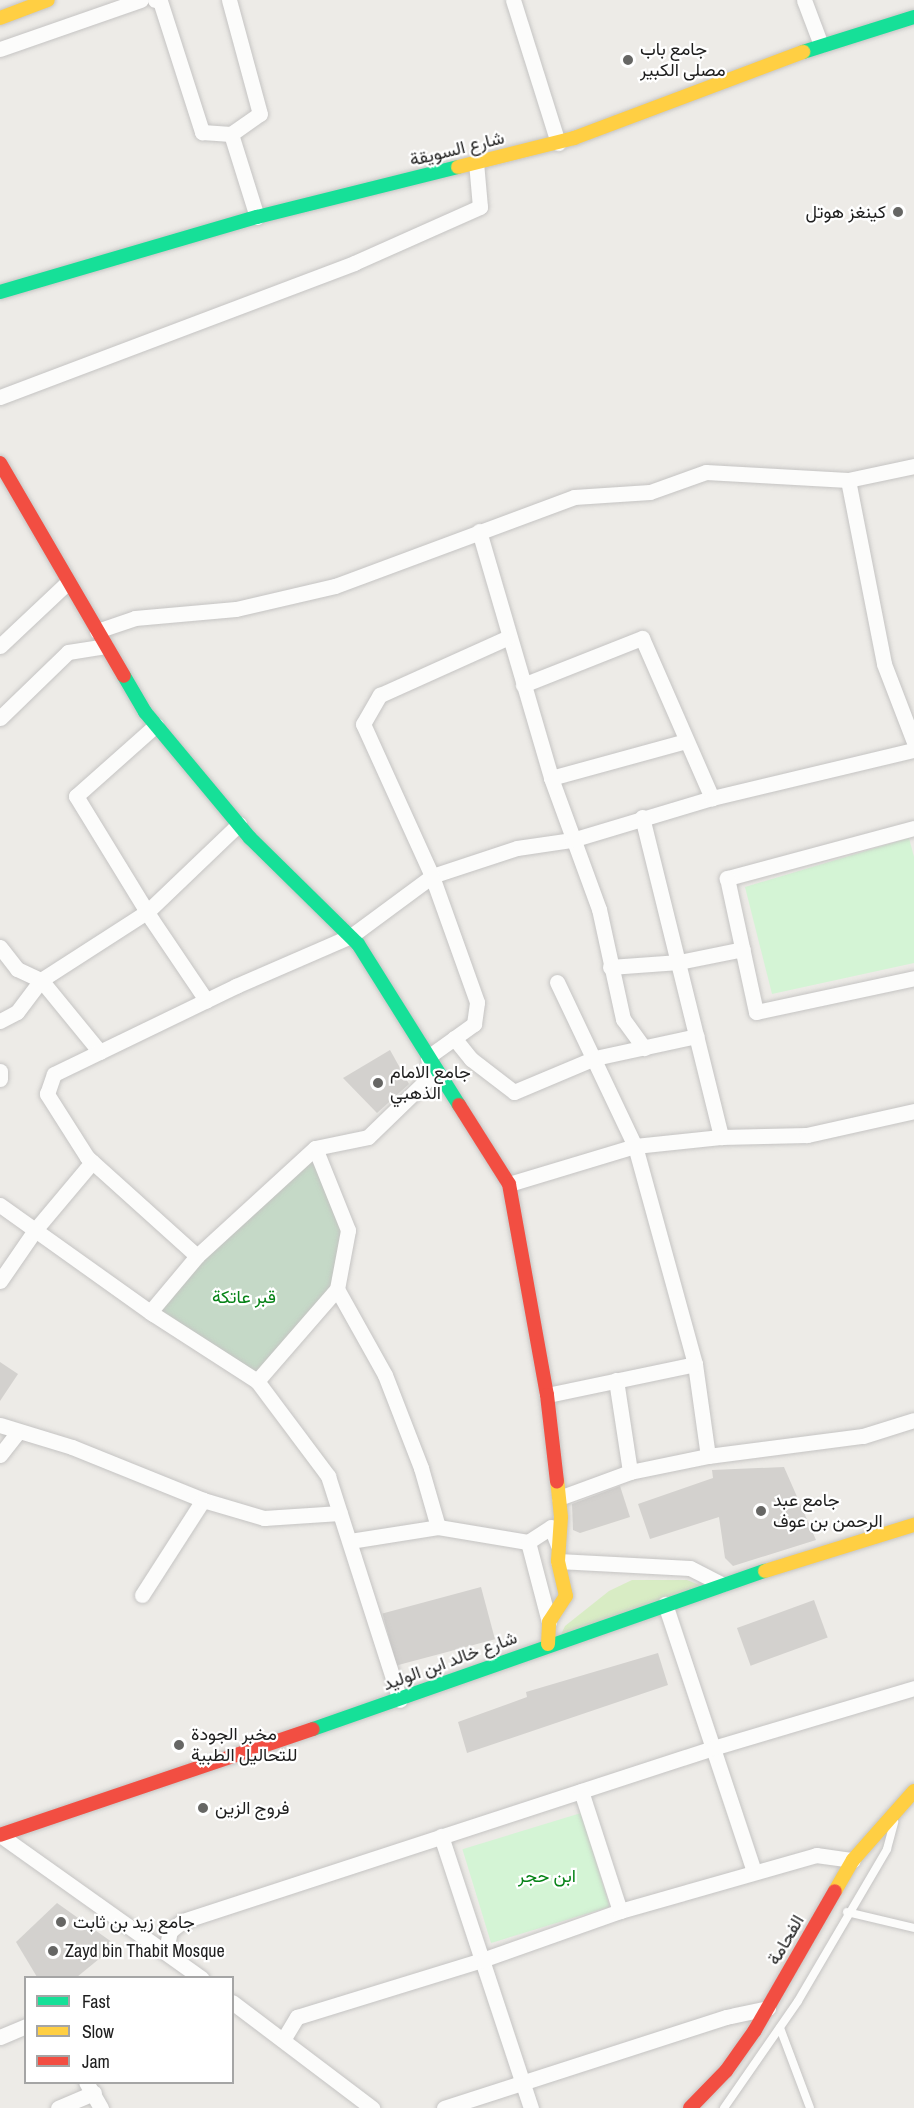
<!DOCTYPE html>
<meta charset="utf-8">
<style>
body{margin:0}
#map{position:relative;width:914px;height:2108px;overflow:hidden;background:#edebe7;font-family:"Archivo Narrow",Vazirmatn,sans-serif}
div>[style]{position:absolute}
.grass>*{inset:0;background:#d8ecc4}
.cemetery>*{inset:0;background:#c5d9c7}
.park>*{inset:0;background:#d4f4d5;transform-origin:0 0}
.building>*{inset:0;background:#d3d1ce;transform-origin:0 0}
.roads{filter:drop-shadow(0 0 2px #c5c4c3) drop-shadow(0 0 2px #c5c4c3)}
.lane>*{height:8px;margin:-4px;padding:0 4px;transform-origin:4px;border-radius:4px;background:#fcfcfb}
.street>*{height:15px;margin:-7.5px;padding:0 7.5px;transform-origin:7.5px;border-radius:7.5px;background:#fcfcfb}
.fast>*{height:14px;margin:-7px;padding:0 7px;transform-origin:7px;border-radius:7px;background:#16e098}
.slow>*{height:14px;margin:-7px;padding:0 7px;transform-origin:7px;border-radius:7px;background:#ffcf43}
.jam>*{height:14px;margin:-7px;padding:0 7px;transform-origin:7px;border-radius:7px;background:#f24e42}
.dots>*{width:16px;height:16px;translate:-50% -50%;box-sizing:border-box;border:3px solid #fff;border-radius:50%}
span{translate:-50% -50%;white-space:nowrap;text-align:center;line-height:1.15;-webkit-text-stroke:4.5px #fff;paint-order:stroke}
.poi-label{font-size:18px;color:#1e1e1e}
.left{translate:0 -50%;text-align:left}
.right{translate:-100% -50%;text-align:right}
.street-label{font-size:18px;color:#1e1e1e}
.park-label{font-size:18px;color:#068317}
.legend{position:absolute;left:24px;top:1976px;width:210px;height:108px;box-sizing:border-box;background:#fff;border:2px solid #a5a5a5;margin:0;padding:8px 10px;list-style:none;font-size:18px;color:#1e1e1e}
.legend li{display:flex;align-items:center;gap:12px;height:30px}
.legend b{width:30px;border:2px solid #a5a5a5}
</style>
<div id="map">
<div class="grass">
<i style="clip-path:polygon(632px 1580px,687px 1580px,709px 1589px,558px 1641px,565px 1626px,609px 1591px)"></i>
</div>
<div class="cemetery">
<i style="clip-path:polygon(316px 1152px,348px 1230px,337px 1289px,254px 1379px,153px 1314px,197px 1256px)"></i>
</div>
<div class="park">
<i style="clip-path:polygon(909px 838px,914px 857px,914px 963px,772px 994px,745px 887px)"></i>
<i style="left:581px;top:1813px;width:98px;height:124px;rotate:73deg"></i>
</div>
<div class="building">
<i style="clip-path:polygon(390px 1050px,409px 1084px,377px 1113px,343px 1078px)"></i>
<i style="clip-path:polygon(0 1362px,18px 1374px,0 1401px)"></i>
<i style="clip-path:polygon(784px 1467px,816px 1540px,733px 1566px,725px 1558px,719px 1517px,650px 1539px,638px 1504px,713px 1478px,712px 1470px)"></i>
<i style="clip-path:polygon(620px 1486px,630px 1517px,580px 1533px,573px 1530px,572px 1504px)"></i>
<i style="left:481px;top:1587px;width:54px;height:102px;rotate:75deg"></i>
<i style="left:814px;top:1600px;width:40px;height:82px;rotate:70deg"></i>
<i style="clip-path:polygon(658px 1653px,668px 1685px,467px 1753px,458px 1722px,527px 1697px,526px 1692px)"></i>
<i style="clip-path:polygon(57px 1903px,116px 1945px,77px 1977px,37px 1977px,16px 1942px)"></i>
</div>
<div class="roads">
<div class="lane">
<i style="left:847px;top:1912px;width:69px;rotate:13.4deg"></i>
<i style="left:780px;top:2028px;width:85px;rotate:69.4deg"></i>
<i style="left:724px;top:2108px;width:130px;rotate:-55.3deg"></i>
<i style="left:798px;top:2001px;width:176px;rotate:-59.6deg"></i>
<i style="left:887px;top:1849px;width:28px;rotate:-75deg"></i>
</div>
<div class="street">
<i style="left:155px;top:0;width:5px;rotate:11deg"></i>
<i style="left:160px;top:1px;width:138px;rotate:72.2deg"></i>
<i style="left:202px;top:132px;width:29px;rotate:4deg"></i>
<i style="left:231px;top:134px;width:35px;rotate:-35deg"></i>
<i style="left:260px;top:114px;width:118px;rotate:-105.2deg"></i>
<i style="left:513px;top:0;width:150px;rotate:72.5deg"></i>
<i style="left:804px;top:0;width:48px;rotate:69.3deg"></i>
<i style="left:0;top:49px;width:149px;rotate:-19.2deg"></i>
<i style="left:231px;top:134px;width:87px;rotate:72.6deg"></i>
<i style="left:0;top:397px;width:379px;rotate:-20.7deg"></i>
<i style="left:354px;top:263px;width:138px;rotate:-24deg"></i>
<i style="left:480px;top:207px;width:45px;rotate:-95.1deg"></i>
<i style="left:848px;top:480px;width:187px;rotate:78.9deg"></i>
<i style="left:884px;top:664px;width:84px;rotate:69deg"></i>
<i style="left:479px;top:531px;width:257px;rotate:73.7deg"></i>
<i style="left:551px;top:778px;width:140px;rotate:69.9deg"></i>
<i style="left:599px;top:909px;width:113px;rotate:77.7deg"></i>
<i style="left:623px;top:1019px;width:36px;rotate:54deg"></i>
<i style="left:97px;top:631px;width:40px;rotate:-18.9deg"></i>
<i style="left:135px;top:618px;width:101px;rotate:-5.1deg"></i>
<i style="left:236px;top:609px;width:102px;rotate:-13.1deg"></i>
<i style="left:335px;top:586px;width:255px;rotate:-20.4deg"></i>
<i style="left:574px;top:497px;width:76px;rotate:-3.8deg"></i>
<i style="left:650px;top:492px;width:59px;rotate:-19.7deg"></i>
<i style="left:706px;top:472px;width:142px;rotate:3.2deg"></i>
<i style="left:848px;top:480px;width:67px;rotate:-12deg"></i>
<i style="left:0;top:646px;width:93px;rotate:-43.3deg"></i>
<i style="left:523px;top:685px;width:128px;rotate:-21.6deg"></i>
<i style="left:642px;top:638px;width:175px;rotate:66.4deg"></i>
<i style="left:0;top:718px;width:95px;rotate:-44.1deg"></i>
<i style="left:68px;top:652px;width:38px;rotate:-9deg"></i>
<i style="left:156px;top:725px;width:107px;rotate:138.4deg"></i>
<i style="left:76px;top:796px;width:145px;rotate:58.5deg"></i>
<i style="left:152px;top:920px;width:97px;rotate:56deg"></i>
<i style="left:551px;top:778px;width:140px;rotate:-15.3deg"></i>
<i style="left:642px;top:817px;width:330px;rotate:76.1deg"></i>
<i style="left:914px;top:828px;width:194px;rotate:165deg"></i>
<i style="left:727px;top:878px;width:137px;rotate:77.8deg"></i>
<i style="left:756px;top:1012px;width:162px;rotate:-12.1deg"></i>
<i style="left:0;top:947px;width:28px;rotate:52deg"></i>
<i style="left:17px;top:969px;width:26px;rotate:25deg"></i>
<i style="left:41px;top:980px;width:93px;rotate:50.7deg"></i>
<i style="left:610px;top:967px;width:69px;rotate:-4.1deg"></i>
<i style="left:679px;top:962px;width:65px;rotate:-11.5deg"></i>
<i style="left:557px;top:982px;width:182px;rotate:64.6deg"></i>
<i style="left:635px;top:1146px;width:226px;rotate:74.6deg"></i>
<i style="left:695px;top:1364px;width:93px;rotate:82deg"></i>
<i style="left:0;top:1021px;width:19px;rotate:-28deg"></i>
<i style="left:17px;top:1012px;width:40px;rotate:-53deg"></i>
<i style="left:41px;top:980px;width:127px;rotate:-32.8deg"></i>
<i style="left:148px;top:911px;width:126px;rotate:-43.7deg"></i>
<i style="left:454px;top:1038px;width:27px;rotate:51deg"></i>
<i style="left:471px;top:1059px;width:54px;rotate:37.5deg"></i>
<i style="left:514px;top:1092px;width:88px;rotate:-22.8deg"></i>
<i style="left:595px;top:1058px;width:104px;rotate:-12.2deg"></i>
<i style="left:0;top:1071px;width:8px;rotate:90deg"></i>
<i style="left:509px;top:1184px;width:132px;rotate:-16.8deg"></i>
<i style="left:635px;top:1146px;width:86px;rotate:-6deg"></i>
<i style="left:721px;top:1137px;width:86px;rotate:-1.3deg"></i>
<i style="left:807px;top:1135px;width:110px;rotate:-12.6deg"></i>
<i style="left:0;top:1205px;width:188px;rotate:35.5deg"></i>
<i style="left:153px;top:1314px;width:124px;rotate:32.8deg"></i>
<i style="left:257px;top:1381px;width:119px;rotate:53.2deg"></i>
<i style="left:328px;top:1476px;width:235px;rotate:72.2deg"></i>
<i style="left:197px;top:1256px;width:148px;rotate:-138deg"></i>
<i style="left:87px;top:1157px;width:75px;rotate:-122.4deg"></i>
<i style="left:47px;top:1094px;width:21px;rotate:-71deg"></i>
<i style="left:54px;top:1074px;width:202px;rotate:-25.8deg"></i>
<i style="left:236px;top:986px;width:125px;rotate:-23.5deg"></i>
<i style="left:351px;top:936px;width:101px;rotate:-36.5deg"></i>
<i style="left:432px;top:876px;width:89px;rotate:-18.2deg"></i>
<i style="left:517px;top:848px;width:56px;rotate:-8.3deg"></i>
<i style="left:572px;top:840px;width:146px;rotate:-16.7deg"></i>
<i style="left:712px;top:798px;width:208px;rotate:-13.4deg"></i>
<i style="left:0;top:1281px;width:62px;rotate:-55.5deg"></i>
<i style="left:35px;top:1230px;width:89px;rotate:-50deg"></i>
<i style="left:337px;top:1289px;width:98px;rotate:60.8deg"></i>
<i style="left:385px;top:1375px;width:100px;rotate:68.8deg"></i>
<i style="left:421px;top:1468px;width:61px;rotate:73.9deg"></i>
<i style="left:150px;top:1312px;width:73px;rotate:-50deg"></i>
<i style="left:197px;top:1256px;width:160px;rotate:-42.5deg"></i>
<i style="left:315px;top:1148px;width:54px;rotate:-11.7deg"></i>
<i style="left:368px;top:1137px;width:88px;rotate:-44.1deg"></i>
<i style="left:431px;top:1076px;width:19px;rotate:-99deg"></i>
<i style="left:428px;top:1057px;width:57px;rotate:-35.7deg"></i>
<i style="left:474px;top:1024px;width:22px;rotate:-82deg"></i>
<i style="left:477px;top:1002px;width:134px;rotate:-109.7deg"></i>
<i style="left:432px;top:876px;width:167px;rotate:-114.4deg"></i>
<i style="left:363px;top:724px;width:34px;rotate:-60deg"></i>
<i style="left:380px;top:695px;width:139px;rotate:-24.2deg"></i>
<i style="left:616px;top:1380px;width:93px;rotate:81.3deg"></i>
<i style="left:257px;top:1381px;width:122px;rotate:-49deg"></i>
<i style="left:337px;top:1289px;width:60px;rotate:-79.4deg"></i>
<i style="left:348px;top:1230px;width:88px;rotate:-111.9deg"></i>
<i style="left:547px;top:1395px;width:151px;rotate:-11.8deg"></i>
<i style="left:0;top:1425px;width:75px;rotate:17deg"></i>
<i style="left:72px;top:1447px;width:141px;rotate:22deg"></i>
<i style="left:203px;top:1500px;width:64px;rotate:16.4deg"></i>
<i style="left:264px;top:1518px;width:76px;rotate:-3.8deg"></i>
<i style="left:0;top:1455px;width:29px;rotate:-52deg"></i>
<i style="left:559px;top:1498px;width:76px;rotate:-20.1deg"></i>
<i style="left:630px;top:1472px;width:80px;rotate:-11.6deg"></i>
<i style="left:708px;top:1456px;width:156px;rotate:-7.4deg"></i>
<i style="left:863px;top:1436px;width:53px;rotate:-17.4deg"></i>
<i style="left:350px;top:1541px;width:89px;rotate:-9deg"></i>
<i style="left:438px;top:1527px;width:91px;rotate:9.5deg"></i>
<i style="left:558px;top:1561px;width:132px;rotate:3deg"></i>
<i style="left:690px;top:1568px;width:36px;rotate:27deg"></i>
<i style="left:142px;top:1595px;width:113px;rotate:-57.3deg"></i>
<i style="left:665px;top:1604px;width:282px;rotate:71.6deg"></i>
<i style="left:549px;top:1622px;width:83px;rotate:-104.7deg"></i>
<i style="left:528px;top:1542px;width:27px;rotate:-33deg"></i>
<i style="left:551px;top:1527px;width:19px;rotate:69deg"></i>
<i style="left:0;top:1835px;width:247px;rotate:35.4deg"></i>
<i style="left:441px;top:1836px;width:287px;rotate:71.7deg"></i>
<i style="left:620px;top:1911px;width:204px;rotate:-15.9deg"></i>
<i style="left:816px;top:1855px;width:37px;rotate:8deg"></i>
<i style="left:166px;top:1951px;width:20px;rotate:-79deg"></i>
<i style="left:170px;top:1931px;width:16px;rotate:-38deg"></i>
<i style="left:183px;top:1921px;width:558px;rotate:-18.08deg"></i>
<i style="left:713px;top:1748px;width:210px;rotate:-16.6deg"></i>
<i style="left:232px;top:2002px;width:176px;rotate:37.1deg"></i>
<i style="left:0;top:2037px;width:28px;rotate:-23deg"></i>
<i style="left:283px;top:2040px;width:27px;rotate:-59deg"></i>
<i style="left:297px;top:2017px;width:194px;rotate:-17.1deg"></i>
<i style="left:482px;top:1960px;width:146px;rotate:-19.5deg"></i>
<i style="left:620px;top:1911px;width:126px;rotate:-108deg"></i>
<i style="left:86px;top:2082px;width:30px;rotate:60deg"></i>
<i style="left:58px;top:2108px;width:39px;rotate:-23deg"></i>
<i style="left:444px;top:2108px;width:296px;rotate:-17.9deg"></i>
<i style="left:726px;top:2017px;width:43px;rotate:-12.1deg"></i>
</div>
<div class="fast">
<i style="left:803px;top:52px;width:116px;rotate:-17.5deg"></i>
<i style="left:0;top:292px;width:268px;rotate:-16.3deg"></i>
<i style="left:257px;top:217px;width:207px;rotate:-14deg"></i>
<i style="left:124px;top:676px;width:42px;rotate:59.7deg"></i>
<i style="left:145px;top:712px;width:164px;rotate:50.2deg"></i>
<i style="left:250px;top:838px;width:151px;rotate:44.5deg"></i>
<i style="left:358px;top:944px;width:190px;rotate:57.9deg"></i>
<i style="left:313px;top:1729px;width:479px;rotate:-19.3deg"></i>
</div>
<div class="slow">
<i style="left:0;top:18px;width:51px;rotate:-20.6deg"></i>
<i style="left:458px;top:167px;width:120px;rotate:-14deg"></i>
<i style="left:574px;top:138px;width:245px;rotate:-20.6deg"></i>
<i style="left:765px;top:1571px;width:156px;rotate:-17.2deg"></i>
<i style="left:548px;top:1644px;width:22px;rotate:-87deg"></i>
<i style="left:549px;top:1622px;width:31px;rotate:-57deg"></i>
<i style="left:566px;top:1596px;width:36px;rotate:-103deg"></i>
<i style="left:558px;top:1561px;width:44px;rotate:-86.1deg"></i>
<i style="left:561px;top:1517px;width:36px;rotate:-96deg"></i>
<i style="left:835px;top:1891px;width:36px;rotate:-60deg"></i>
<i style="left:853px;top:1860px;width:92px;rotate:-48.5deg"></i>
</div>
<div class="jam">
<i style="left:0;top:463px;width:246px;rotate:59.8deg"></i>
<i style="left:459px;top:1105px;width:93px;rotate:57.7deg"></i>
<i style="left:509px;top:1184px;width:214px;rotate:79.8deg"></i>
<i style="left:547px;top:1395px;width:87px;rotate:83.4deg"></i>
<i style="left:0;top:1835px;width:330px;rotate:-18.7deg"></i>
<i style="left:690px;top:2108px;width:52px;rotate:-45.8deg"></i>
<i style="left:726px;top:2071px;width:50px;rotate:-54.7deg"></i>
<i style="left:755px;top:2030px;width:160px;rotate:-60.1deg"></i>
</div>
</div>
<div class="dots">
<i style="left:628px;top:60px;background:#666664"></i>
<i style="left:898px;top:212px;background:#666664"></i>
<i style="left:378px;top:1083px;background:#666664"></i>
<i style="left:761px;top:1511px;background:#666664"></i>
<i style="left:179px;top:1745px;background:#666664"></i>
<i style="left:203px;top:1808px;background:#666664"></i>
<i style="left:61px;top:1922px;background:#666664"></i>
<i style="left:53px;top:1951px;background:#666664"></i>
</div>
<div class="poi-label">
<span class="left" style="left:640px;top:60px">جامع باب<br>مصلى الكبير</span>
<span class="right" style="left:886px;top:212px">كينغز هوتل</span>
<span class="left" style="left:390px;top:1083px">جامع الامام<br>الذهبي</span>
<span class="left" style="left:773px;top:1511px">جامع عبد<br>الرحمن بن عوف</span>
<span class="left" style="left:191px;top:1745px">مخبر الجودة<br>للتحاليل الطبية</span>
<span class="left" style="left:215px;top:1808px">فروج الزين</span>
<span class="left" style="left:73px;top:1922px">جامع زيد بن ثابت</span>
<span class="left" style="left:65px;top:1951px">Zayd bin Thabit Mosque</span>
</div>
<div class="street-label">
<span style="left:457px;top:149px;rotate:-14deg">شارع السويقة</span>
<span style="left:450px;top:1661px;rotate:-20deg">شارع خالد ابن الوليد</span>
<span style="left:786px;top:1940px;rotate:-60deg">الفحامة</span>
</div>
<div class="park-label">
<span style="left:244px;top:1297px">قبر عاتكة</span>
<span style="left:547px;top:1876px">ابن حجر</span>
</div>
<ul class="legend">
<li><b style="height:8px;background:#16e098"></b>Fast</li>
<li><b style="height:8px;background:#ffcf43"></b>Slow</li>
<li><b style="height:8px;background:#f24e42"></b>Jam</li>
</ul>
</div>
